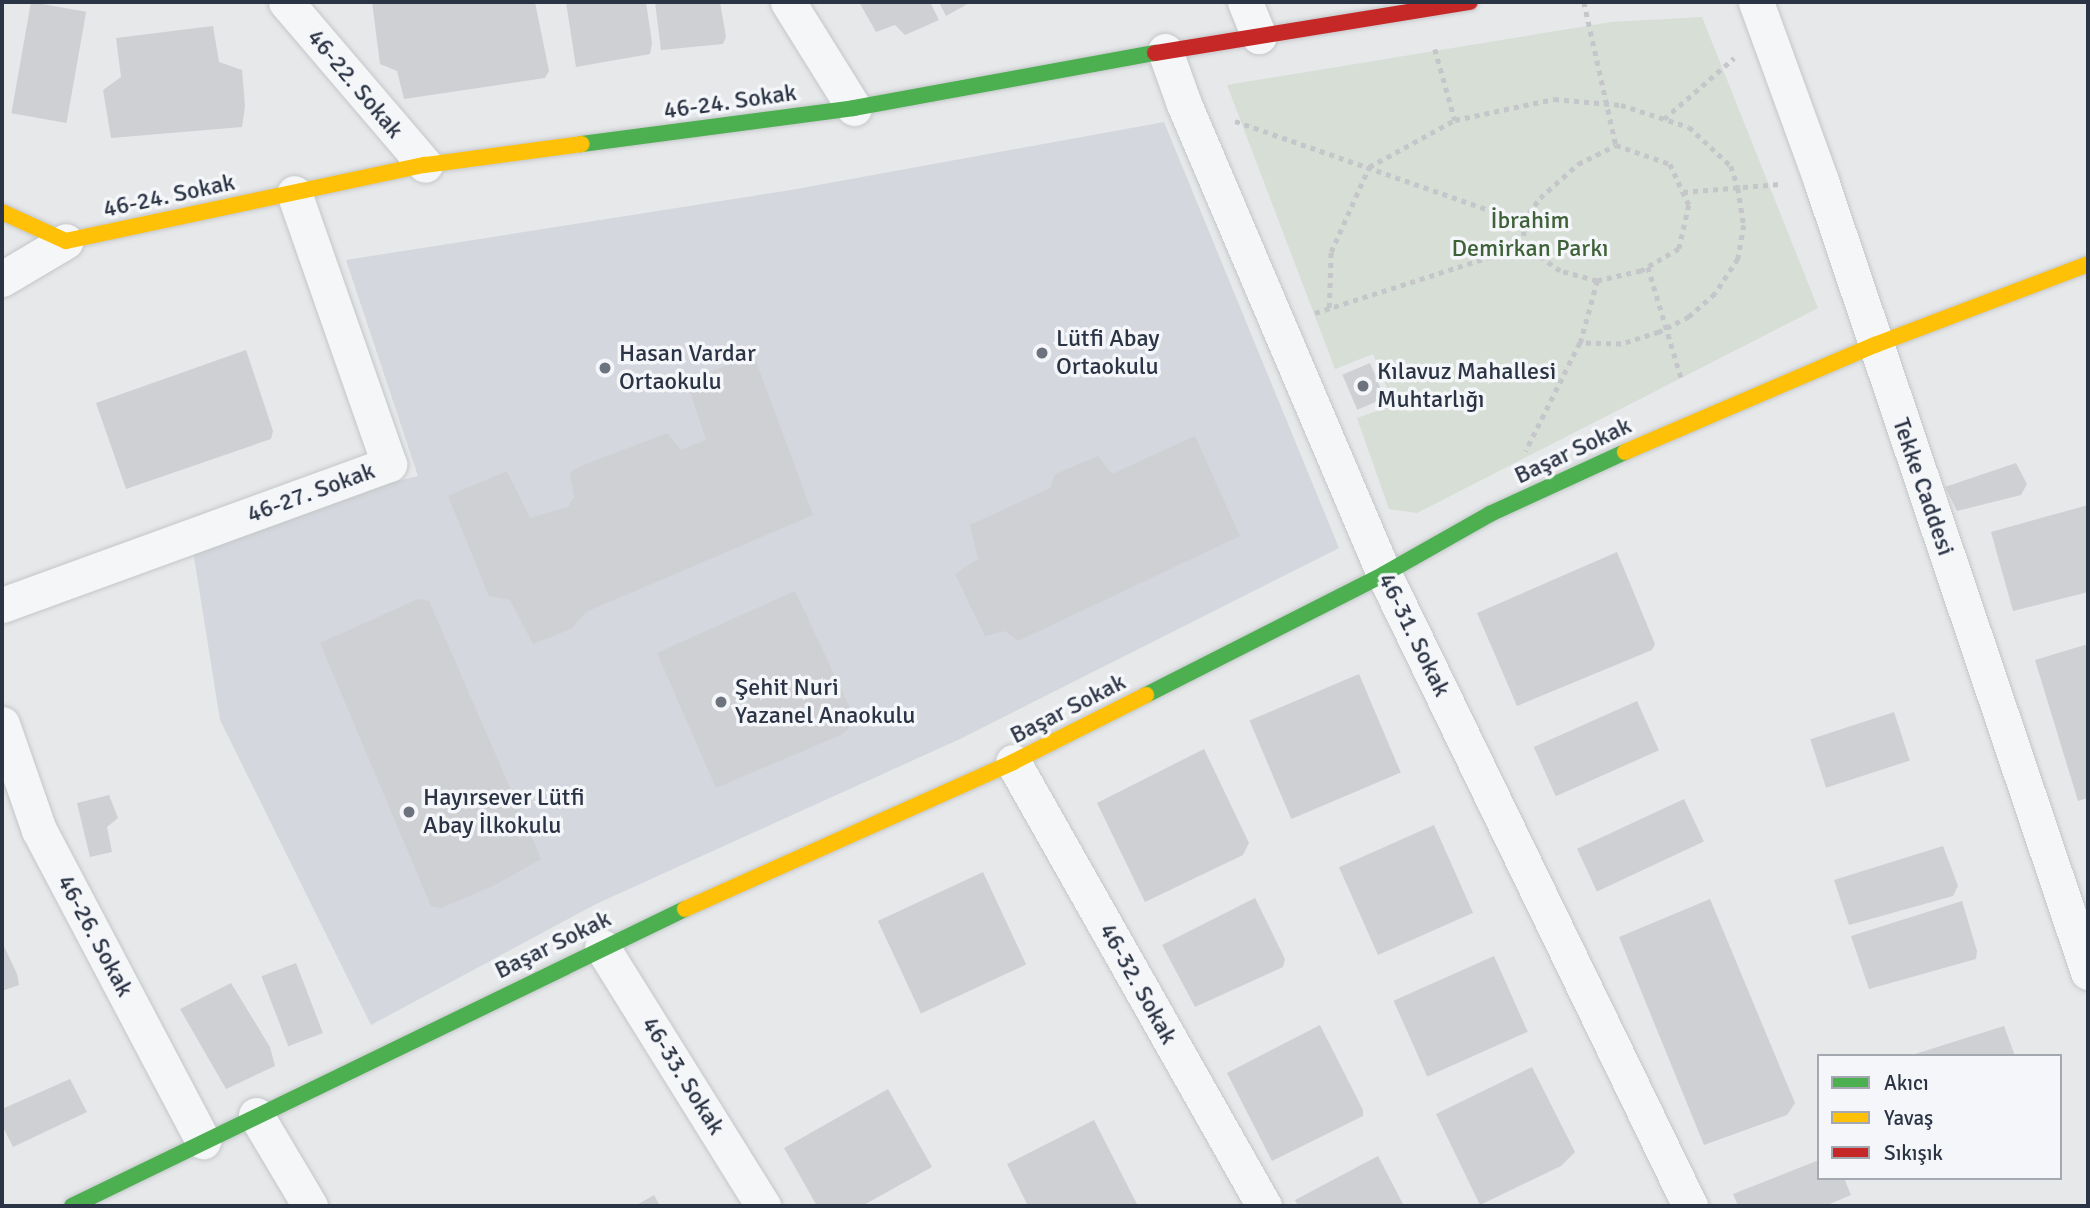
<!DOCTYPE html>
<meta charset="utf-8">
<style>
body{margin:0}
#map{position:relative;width:2090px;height:1208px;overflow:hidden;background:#e6e8ea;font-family:Signika,sans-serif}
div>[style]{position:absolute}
.built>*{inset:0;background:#d4d7dd}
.green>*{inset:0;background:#d6ded6}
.building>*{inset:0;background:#ced0d3;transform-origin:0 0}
.path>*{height:4.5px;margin-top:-2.25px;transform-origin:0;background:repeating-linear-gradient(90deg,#c5c6ca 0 5px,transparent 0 10px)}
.roads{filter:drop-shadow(0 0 2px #c4c6c8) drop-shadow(0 0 2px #c4c6c8)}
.street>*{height:35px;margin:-17.5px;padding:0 17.5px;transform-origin:17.5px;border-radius:17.5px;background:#f5f6f7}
.fast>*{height:16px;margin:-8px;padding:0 8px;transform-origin:8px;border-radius:8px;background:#4caf50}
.slow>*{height:16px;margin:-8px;padding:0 8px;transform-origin:8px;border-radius:8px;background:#ffc107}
.jam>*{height:16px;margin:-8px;padding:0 8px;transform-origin:8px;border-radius:8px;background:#c62828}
.dots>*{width:19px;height:19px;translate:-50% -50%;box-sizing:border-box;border:4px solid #f4f6f9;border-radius:50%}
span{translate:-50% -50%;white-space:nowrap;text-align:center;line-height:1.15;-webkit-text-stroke:7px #f4f6f9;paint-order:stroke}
.street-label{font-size:24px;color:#2b3445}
.park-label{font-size:24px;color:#3f6138}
.poi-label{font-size:24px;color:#2b3445}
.left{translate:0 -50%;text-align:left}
.frame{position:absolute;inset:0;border:4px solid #2b3445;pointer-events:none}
.legend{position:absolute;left:1817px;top:1054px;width:245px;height:126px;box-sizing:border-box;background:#f4f6f9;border:2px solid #a4a8b1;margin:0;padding:9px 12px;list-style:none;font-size:21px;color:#2b3445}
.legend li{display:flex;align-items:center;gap:14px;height:35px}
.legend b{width:35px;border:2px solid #a4a8b1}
</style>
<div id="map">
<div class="built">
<i style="clip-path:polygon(1164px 122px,1339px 548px,960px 739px,596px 904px,371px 1025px,220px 720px,190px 532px,418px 476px,346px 260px,791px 190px)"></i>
</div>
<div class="green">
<i style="clip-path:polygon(1702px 17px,1818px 308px,1417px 513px,1389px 509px,1357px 418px,1394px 405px,1373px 354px,1335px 369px,1227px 85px,1611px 22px)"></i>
</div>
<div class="building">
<i style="left:31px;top:2px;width:56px;height:113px;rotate:10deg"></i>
<i style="clip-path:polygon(372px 2px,535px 2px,549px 71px,545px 78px,404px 99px,397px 71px,380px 64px)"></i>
<i style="clip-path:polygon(566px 2px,646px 2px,652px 43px,650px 54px,576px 67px)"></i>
<i style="clip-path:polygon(655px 2px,720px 2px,726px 37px,723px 44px,661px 50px)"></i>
<i style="clip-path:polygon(859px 2px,930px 2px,939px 20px,905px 35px,895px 25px,876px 32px)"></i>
<i style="clip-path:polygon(939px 2px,971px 2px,946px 16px)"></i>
<i style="clip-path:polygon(213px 26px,219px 62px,242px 70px,245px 106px,242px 127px,111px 138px,103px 90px,121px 77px,116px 38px)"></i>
<i style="clip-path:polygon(246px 350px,273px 431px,271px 439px,126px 489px,96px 403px)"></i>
<i style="clip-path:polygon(754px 356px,813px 515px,586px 612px,571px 629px,533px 644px,510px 600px,489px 596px,448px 496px,507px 471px,530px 518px,568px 507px,574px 497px,570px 473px,579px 467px,667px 433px,681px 450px,706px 440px,686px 380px)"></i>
<i style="left:1370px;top:363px;width:38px;height:30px;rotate:67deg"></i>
<i style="clip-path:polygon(1195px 436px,1240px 536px,1018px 641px,1005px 631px,985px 636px,955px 574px,978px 559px,970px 525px,1050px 488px,1055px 474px,1098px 456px,1112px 474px)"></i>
<i style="clip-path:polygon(2016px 463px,2027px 484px,2021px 495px,1957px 511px,1945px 487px)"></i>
<i style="clip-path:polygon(2088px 505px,2088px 592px,2013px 611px,1991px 532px)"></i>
<i style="clip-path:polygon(1617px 552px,1655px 644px,1652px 650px,1517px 706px,1477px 613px)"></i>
<i style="clip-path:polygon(795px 591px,856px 721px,843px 734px,716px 788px,657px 653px)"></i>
<i style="clip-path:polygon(418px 599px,429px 601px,541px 859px,495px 885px,441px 908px,431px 906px,320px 643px)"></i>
<i style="clip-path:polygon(2088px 644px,2088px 798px,2078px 801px,2035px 660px)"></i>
<i style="left:1359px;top:674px;width:107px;height:119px;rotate:67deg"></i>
<i style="left:1637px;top:701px;width:54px;height:113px;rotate:66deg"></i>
<i style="left:1894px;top:712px;width:51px;height:88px;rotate:72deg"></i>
<i style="clip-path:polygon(1204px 749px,1249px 843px,1243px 855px,1145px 902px,1097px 803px)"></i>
<i style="clip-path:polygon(109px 795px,118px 818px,107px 827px,112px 852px,90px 857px,77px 803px)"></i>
<i style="left:1684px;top:799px;width:47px;height:118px;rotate:65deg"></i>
<i style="left:1434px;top:825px;width:96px;height:104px;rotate:66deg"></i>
<i style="clip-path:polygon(1943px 846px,1958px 886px,1953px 896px,1849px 925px,1834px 880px)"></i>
<i style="left:983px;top:872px;width:102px;height:116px;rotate:65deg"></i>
<i style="clip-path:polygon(1255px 898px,1285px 959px,1283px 967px,1195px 1007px,1162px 945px)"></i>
<i style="clip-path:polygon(1710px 899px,1795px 1103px,1787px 1115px,1704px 1145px,1619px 937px)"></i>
<i style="clip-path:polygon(1962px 901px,1977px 951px,1976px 959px,1869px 989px,1851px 936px)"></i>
<i style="clip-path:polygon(2px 942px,17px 974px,19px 985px,2px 991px)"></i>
<i style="left:1494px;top:956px;width:83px;height:110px;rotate:66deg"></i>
<i style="left:296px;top:963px;width:75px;height:37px;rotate:69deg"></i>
<i style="clip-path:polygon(231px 983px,270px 1047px,275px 1066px,226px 1089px,180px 1009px)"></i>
<i style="clip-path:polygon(1320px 1025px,1363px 1110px,1363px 1116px,1272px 1161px,1227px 1073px)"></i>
<i style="clip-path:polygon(2004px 1026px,2015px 1056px,1912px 1056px,1912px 1055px)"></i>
<i style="clip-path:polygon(1532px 1067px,1575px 1152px,1561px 1166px,1480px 1205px,1436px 1114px)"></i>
<i style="clip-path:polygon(70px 1079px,87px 1112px,13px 1147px,2px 1125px,2px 1109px)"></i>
<i style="clip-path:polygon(888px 1089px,932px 1167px,862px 1206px,817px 1206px,784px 1148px)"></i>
<i style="clip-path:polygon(1094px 1120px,1138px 1206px,1028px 1206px,1007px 1164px)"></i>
<i style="clip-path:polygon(1378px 1156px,1404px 1206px,1298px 1206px,1295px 1200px)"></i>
<i style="clip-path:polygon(1819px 1160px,1819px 1178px,1844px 1178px,1851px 1195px,1825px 1206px,1738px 1206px,1733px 1194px)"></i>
<i style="clip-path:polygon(654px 1195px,660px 1206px,635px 1206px)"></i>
</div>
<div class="path">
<i style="left:1584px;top:2px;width:147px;rotate:77.4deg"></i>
<i style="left:1435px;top:49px;width:74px;rotate:74.3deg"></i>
<i style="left:1664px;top:119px;width:93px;rotate:-41.1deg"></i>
<i style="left:1235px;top:121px;width:305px;rotate:19.3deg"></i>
<i style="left:1683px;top:192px;width:97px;rotate:-4.7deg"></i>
<i style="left:1648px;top:267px;width:118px;rotate:73.3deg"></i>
<i style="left:1329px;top:308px;width:56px;rotate:-88deg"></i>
<i style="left:1331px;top:252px;width:93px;rotate:-65.9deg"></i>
<i style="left:1369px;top:167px;width:98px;rotate:-28.7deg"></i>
<i style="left:1455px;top:120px;width:101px;rotate:-12deg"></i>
<i style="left:1554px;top:99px;width:67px;rotate:5.1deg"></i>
<i style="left:1621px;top:105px;width:71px;rotate:17.9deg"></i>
<i style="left:1689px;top:127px;width:57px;rotate:42.9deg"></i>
<i style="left:1731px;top:166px;width:23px;rotate:72deg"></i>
<i style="left:1738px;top:188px;width:37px;rotate:81deg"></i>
<i style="left:1744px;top:225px;width:35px;rotate:100deg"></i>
<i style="left:1738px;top:259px;width:42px;rotate:123.3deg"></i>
<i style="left:1715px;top:294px;width:35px;rotate:139deg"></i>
<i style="left:1689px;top:317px;width:34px;rotate:153deg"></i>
<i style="left:1659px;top:332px;width:40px;rotate:162deg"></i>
<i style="left:1621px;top:344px;width:41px;rotate:-178.6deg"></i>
<i style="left:1580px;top:343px;width:121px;rotate:116.6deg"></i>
<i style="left:1315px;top:313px;width:219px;rotate:-17.8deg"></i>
<i style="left:1524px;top:246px;width:24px;rotate:-92deg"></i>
<i style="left:1523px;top:222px;width:29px;rotate:-55deg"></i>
<i style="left:1540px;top:198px;width:51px;rotate:-41.8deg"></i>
<i style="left:1578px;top:164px;width:42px;rotate:-26.6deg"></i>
<i style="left:1616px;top:145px;width:57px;rotate:19.4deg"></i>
<i style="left:1670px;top:164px;width:45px;rotate:65.1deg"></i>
<i style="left:1689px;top:205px;width:45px;rotate:102.8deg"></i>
<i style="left:1679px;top:249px;width:44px;rotate:149.9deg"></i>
<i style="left:1641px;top:271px;width:45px;rotate:167.2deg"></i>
<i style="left:1597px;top:281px;width:38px;rotate:-165deg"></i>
<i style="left:1560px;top:271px;width:44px;rotate:-145.2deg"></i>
<i style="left:1580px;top:343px;width:64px;rotate:-74.7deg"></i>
</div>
<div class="roads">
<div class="street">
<i style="left:286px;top:2px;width:214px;rotate:49.5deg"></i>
<i style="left:788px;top:2px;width:125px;rotate:58.1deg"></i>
<i style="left:1245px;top:2px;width:37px;rotate:68deg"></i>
<i style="left:1756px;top:2px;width:190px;rotate:70deg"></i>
<i style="left:1821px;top:181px;width:835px;rotate:71.35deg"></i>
<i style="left:1165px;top:51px;width:56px;rotate:70.3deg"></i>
<i style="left:1184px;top:104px;width:511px;rotate:66.95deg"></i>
<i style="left:1384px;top:574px;width:702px;rotate:64.16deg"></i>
<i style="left:2px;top:279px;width:74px;rotate:-30.7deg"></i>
<i style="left:2px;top:605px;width:412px;rotate:-20deg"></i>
<i style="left:389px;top:464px;width:287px;rotate:-109.3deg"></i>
<i style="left:2px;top:724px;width:112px;rotate:70.8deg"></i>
<i style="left:39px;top:830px;width:352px;rotate:62.2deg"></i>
<i style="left:1013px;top:762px;width:510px;rotate:60.52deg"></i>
<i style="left:602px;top:947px;width:305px;rotate:58.1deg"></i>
<i style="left:256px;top:1115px;width:106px;rotate:59.3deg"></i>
</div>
<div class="fast">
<i style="left:582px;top:144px;width:274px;rotate:-7.5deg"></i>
<i style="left:854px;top:108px;width:306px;rotate:-10.4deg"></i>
<i style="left:1146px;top:695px;width:267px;rotate:-26.9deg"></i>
<i style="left:1384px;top:574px;width:122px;rotate:-29.5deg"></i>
<i style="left:1490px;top:514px;width:149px;rotate:-24.7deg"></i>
<i style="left:72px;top:1206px;width:681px;rotate:-25.85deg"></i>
</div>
<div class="slow">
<i style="left:2px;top:212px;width:70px;rotate:24.4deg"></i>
<i style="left:66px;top:241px;width:367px;rotate:-12deg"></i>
<i style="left:425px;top:165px;width:158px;rotate:-7.6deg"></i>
<i style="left:1625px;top:452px;width:272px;rotate:-23.2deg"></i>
<i style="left:1875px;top:345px;width:228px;rotate:-20.8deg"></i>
<i style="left:685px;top:909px;width:359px;rotate:-24.1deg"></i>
<i style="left:1013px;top:762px;width:149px;rotate:-26.7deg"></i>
</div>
<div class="jam">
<i style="left:1155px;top:53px;width:319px;rotate:-9.2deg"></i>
</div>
</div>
<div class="dots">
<i style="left:1042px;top:353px;background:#6c737f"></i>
<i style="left:605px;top:368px;background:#6c737f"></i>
<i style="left:1363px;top:386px;background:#6c737f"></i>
<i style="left:721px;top:702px;background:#6c737f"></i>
<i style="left:409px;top:812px;background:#6c737f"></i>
</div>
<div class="street-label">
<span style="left:355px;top:84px;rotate:50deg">46-22. Sokak</span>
<span style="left:730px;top:102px;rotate:-8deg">46-24. Sokak</span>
<span style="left:169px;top:196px;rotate:-12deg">46-24. Sokak</span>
<span style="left:1573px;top:451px;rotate:-25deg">Başar Sokak</span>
<span style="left:1923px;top:487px;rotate:71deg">Tekke Caddesi</span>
<span style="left:311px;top:493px;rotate:-20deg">46-27. Sokak</span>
<span style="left:1414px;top:635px;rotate:64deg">46-31. Sokak</span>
<span style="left:1068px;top:709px;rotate:-27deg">Başar Sokak</span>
<span style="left:95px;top:936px;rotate:62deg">46-26. Sokak</span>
<span style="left:553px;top:945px;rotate:-26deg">Başar Sokak</span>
<span style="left:1138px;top:984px;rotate:61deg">46-32. Sokak</span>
<span style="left:683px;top:1076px;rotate:58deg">46-33. Sokak</span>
</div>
<div class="park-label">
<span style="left:1530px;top:235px">İbrahim<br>Demirkan Parkı</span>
</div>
<div class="poi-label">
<span class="left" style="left:1056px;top:353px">Lütfi Abay<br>Ortaokulu</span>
<span class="left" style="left:619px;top:368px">Hasan Vardar<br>Ortaokulu</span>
<span class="left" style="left:1377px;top:386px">Kılavuz Mahallesi<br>Muhtarlığı</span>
<span class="left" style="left:735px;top:702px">Şehit Nuri<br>Yazanel Anaokulu</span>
<span class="left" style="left:423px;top:812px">Hayırsever Lütfi<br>Abay İlkokulu</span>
</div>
<div class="frame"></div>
<ul class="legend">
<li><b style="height:9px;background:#4caf50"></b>Akıcı</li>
<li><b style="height:9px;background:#ffc107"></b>Yavaş</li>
<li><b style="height:9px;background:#c62828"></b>Sıkışık</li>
</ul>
</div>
